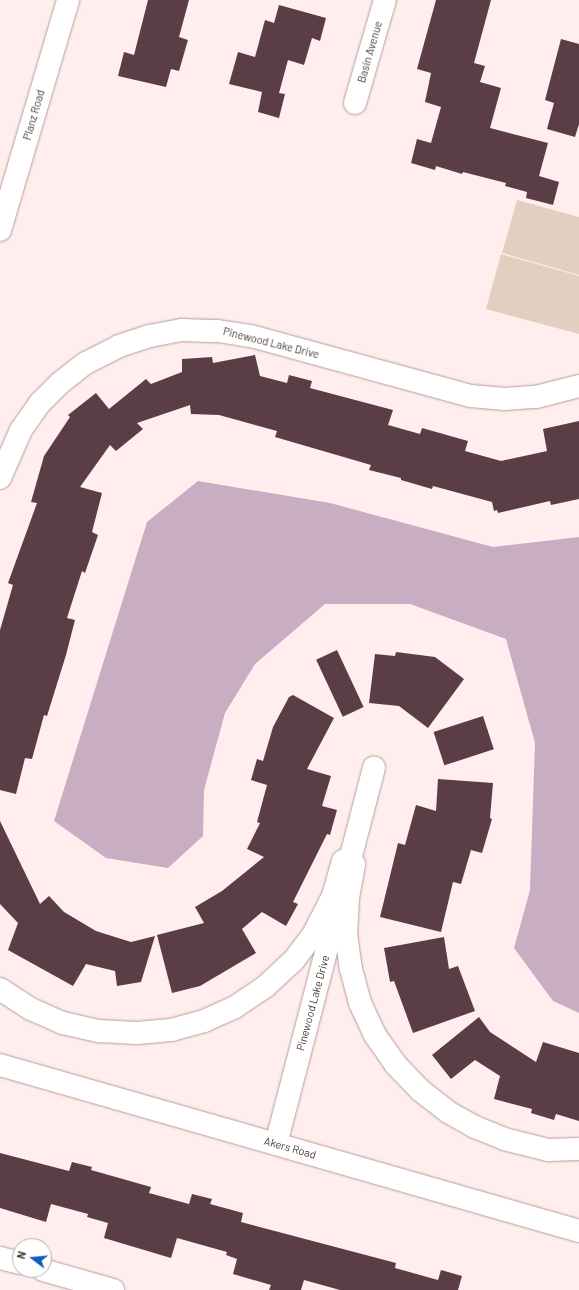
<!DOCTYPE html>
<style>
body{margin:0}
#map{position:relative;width:579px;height:1290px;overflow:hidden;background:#ffeeed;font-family:Barlow,sans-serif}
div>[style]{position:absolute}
.green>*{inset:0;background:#e1d0bf}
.water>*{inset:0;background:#c8adc3}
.building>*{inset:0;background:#5b3d48;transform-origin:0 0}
.roads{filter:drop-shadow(0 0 1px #b69d9c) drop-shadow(0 0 1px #b69d9c)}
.minor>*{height:22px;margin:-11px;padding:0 11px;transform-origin:11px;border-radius:11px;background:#fff}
.tertiary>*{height:22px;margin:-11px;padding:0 11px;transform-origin:11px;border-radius:11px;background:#fff}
span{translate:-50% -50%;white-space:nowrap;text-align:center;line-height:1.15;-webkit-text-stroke:4px #fff;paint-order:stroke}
.street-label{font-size:11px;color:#443a39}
.north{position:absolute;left:12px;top:1238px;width:40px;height:40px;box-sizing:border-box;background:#fff;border:1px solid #b4b0b0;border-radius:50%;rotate:286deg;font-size:11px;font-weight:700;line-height:16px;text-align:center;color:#443a39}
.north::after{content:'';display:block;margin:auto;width:14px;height:18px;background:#155ac5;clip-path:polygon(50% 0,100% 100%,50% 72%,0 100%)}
</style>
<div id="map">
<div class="green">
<i style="clip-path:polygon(517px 200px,579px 217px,579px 275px,502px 253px)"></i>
<i style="clip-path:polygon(501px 254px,579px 276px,579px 334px,486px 309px)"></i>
</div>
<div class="water">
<i style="clip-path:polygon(198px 481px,330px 503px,493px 547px,579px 537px,579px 1013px,553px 1001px,514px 948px,530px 890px,535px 743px,506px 639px,410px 604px,325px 604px,255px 664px,225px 713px,204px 790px,203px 836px,168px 868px,106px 858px,54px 821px,147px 522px)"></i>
</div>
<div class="building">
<i style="clip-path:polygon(148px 0,189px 0,179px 37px,188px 40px,179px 71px,171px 69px,166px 87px,118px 76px,124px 52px,134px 55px)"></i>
<i style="clip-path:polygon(436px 0,491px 0,474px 63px,485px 66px,480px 82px,501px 88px,490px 128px,548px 143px,539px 176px,559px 182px,553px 205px,526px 198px,527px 192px,505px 186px,506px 183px,463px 172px,462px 174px,436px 166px,435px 170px,411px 163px,417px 139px,431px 143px,441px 107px,425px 102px,431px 73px,417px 69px)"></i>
<i style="clip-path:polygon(279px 5px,326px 18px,320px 41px,312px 38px,304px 65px,288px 60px,279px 93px,285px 94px,279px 118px,258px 112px,262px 92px,229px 84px,238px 52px,255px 57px,265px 20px,274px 23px)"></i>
<i style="clip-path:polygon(561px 39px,579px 44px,579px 124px,575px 137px,547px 129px,554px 103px,545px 100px)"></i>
<i style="clip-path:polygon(255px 355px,260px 376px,287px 383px,289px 375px,312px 381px,310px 388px,393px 410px,388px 425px,420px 434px,422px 428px,468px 441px,465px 451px,501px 461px,547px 451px,543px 429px,579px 421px,579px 499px,551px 505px,550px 501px,498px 513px,497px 510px,494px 511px,492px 502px,433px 486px,432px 489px,401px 480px,401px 478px,369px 470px,371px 465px,275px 437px,277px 431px,219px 415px,191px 414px,190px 405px,137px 423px,143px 429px,116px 451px,110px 445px,80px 487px,102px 493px,92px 532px,98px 535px,85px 573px,82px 571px,67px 618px,75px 620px,66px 655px,47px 716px,44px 715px,32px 759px,25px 758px,16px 794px,0 790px,0 630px,13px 585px,8px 583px,37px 503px,31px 502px,44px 456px,70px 417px,68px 415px,96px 393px,109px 409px,146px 379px,151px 384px,182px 372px,182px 359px,212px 357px,213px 363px)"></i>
<i style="left:337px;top:650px;width:63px;height:23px;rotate:65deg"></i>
<i style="clip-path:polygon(396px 652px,435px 657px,464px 679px,428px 728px,399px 706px,369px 703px,375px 654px,395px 656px)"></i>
<i style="clip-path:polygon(293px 695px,334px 718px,307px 769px,331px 776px,322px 806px,337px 810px,330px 835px,327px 834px,293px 902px,298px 904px,286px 926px,262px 912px,242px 929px,256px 953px,200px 986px,172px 993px,157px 935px,204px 923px,195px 907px,222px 891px,264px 857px,247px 849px,260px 823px,257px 822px,267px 785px,251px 780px,257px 759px,263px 761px,273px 727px,289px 697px)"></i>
<i style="left:483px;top:716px;width:35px;height:52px;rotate:72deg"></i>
<i style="clip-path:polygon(438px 779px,493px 783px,490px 818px,492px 819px,482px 853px,471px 850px,461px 884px,453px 882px,441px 932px,380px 917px,398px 843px,405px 845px,416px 805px,436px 811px)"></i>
<i style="clip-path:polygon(0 821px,40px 904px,49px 896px,64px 912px,96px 931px,131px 942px,155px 936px,141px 982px,117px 986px,115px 971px,86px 964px,73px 986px,8px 950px,18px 923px,0 904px)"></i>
<i style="clip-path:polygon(444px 937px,449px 969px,458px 966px,475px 1011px,413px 1033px,394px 981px,390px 982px,384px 948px)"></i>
<i style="clip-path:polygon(479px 1017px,490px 1032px,536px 1062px,543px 1042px,579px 1053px,579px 1121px,556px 1114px,554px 1120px,531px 1113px,532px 1109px,494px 1099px,500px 1076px,475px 1060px,451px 1079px,432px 1055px)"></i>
<i style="clip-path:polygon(0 1153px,69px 1171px,72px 1162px,92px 1167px,91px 1170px,151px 1187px,149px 1193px,189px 1204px,192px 1194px,212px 1199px,210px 1204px,243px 1213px,241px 1222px,396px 1263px,395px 1268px,438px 1280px,441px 1270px,462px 1276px,458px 1290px,340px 1290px,304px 1280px,301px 1290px,269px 1290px,271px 1285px,233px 1274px,237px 1259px,226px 1255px,227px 1252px,177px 1238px,171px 1258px,104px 1238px,108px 1223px,87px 1217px,88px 1214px,51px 1204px,46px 1222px,0 1208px)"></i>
</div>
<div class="roads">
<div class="minor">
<i style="left:355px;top:103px;width:107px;rotate:-73.8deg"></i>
<i style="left:0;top:478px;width:52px;rotate:-66.4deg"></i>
<i style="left:21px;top:430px;width:33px;rotate:-55deg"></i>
<i style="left:40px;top:403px;width:28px;rotate:-45deg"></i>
<i style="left:60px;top:383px;width:33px;rotate:-38deg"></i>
<i style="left:86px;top:363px;width:37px;rotate:-27deg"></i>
<i style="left:119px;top:346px;width:33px;rotate:-18deg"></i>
<i style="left:150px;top:336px;width:33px;rotate:-11deg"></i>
<i style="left:182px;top:330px;width:36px;rotate:2deg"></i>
<i style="left:218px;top:331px;width:33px;rotate:9deg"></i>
<i style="left:251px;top:336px;width:228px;rotate:15.3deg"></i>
<i style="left:471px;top:396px;width:34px;rotate:5deg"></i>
<i style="left:505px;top:399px;width:31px;rotate:-4deg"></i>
<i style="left:536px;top:397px;width:44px;rotate:-14.3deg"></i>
<i style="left:0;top:989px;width:37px;rotate:33deg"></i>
<i style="left:31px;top:1009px;width:35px;rotate:24deg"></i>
<i style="left:63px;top:1023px;width:37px;rotate:13deg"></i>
<i style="left:99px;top:1031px;width:38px;rotate:3deg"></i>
<i style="left:137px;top:1033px;width:34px;rotate:-5deg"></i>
<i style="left:171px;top:1030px;width:34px;rotate:-15deg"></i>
<i style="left:204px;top:1021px;width:34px;rotate:-24deg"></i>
<i style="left:235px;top:1007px;width:37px;rotate:-34deg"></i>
<i style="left:266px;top:986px;width:38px;rotate:-43deg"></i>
<i style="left:294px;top:960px;width:34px;rotate:-53deg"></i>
<i style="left:314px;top:933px;width:42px;rotate:-62.8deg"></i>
<i style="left:333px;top:896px;width:36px;rotate:-74deg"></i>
<i style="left:343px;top:861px;width:7px;rotate:8deg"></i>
<i style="left:350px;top:862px;width:4px;rotate:27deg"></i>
<i style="left:354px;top:864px;width:35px;rotate:100deg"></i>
<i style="left:348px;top:898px;width:36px;rotate:93deg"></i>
<i style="left:346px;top:934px;width:35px;rotate:82deg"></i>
<i style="left:351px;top:969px;width:35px;rotate:75deg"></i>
<i style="left:360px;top:1003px;width:35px;rotate:65deg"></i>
<i style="left:375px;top:1035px;width:35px;rotate:55deg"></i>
<i style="left:395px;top:1064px;width:36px;rotate:46deg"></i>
<i style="left:420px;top:1090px;width:36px;rotate:38deg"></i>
<i style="left:448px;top:1112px;width:31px;rotate:29deg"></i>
<i style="left:475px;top:1127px;width:31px;rotate:22deg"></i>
<i style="left:504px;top:1139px;width:45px;rotate:14deg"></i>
<i style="left:548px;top:1150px;width:31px;rotate:-2deg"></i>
<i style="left:276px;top:1144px;width:389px;rotate:-75.4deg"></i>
<i style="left:0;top:1258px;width:21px;rotate:14deg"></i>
<i style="left:43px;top:1270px;width:73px;rotate:15.9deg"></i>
</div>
<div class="tertiary">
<i style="left:0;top:230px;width:240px;rotate:-73.5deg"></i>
<i style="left:0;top:1065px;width:602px;rotate:16deg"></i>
</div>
</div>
<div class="street-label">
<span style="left:370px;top:52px;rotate:-74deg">Basin Avenue</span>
<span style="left:34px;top:115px;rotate:-74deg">Planz Road</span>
<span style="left:271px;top:343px;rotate:14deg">Pinewood Lake Drive</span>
<span style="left:313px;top:1003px;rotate:-75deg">Pinewood Lake Drive</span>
<span style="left:290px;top:1148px;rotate:16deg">Akers Road</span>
</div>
<div class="north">N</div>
</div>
